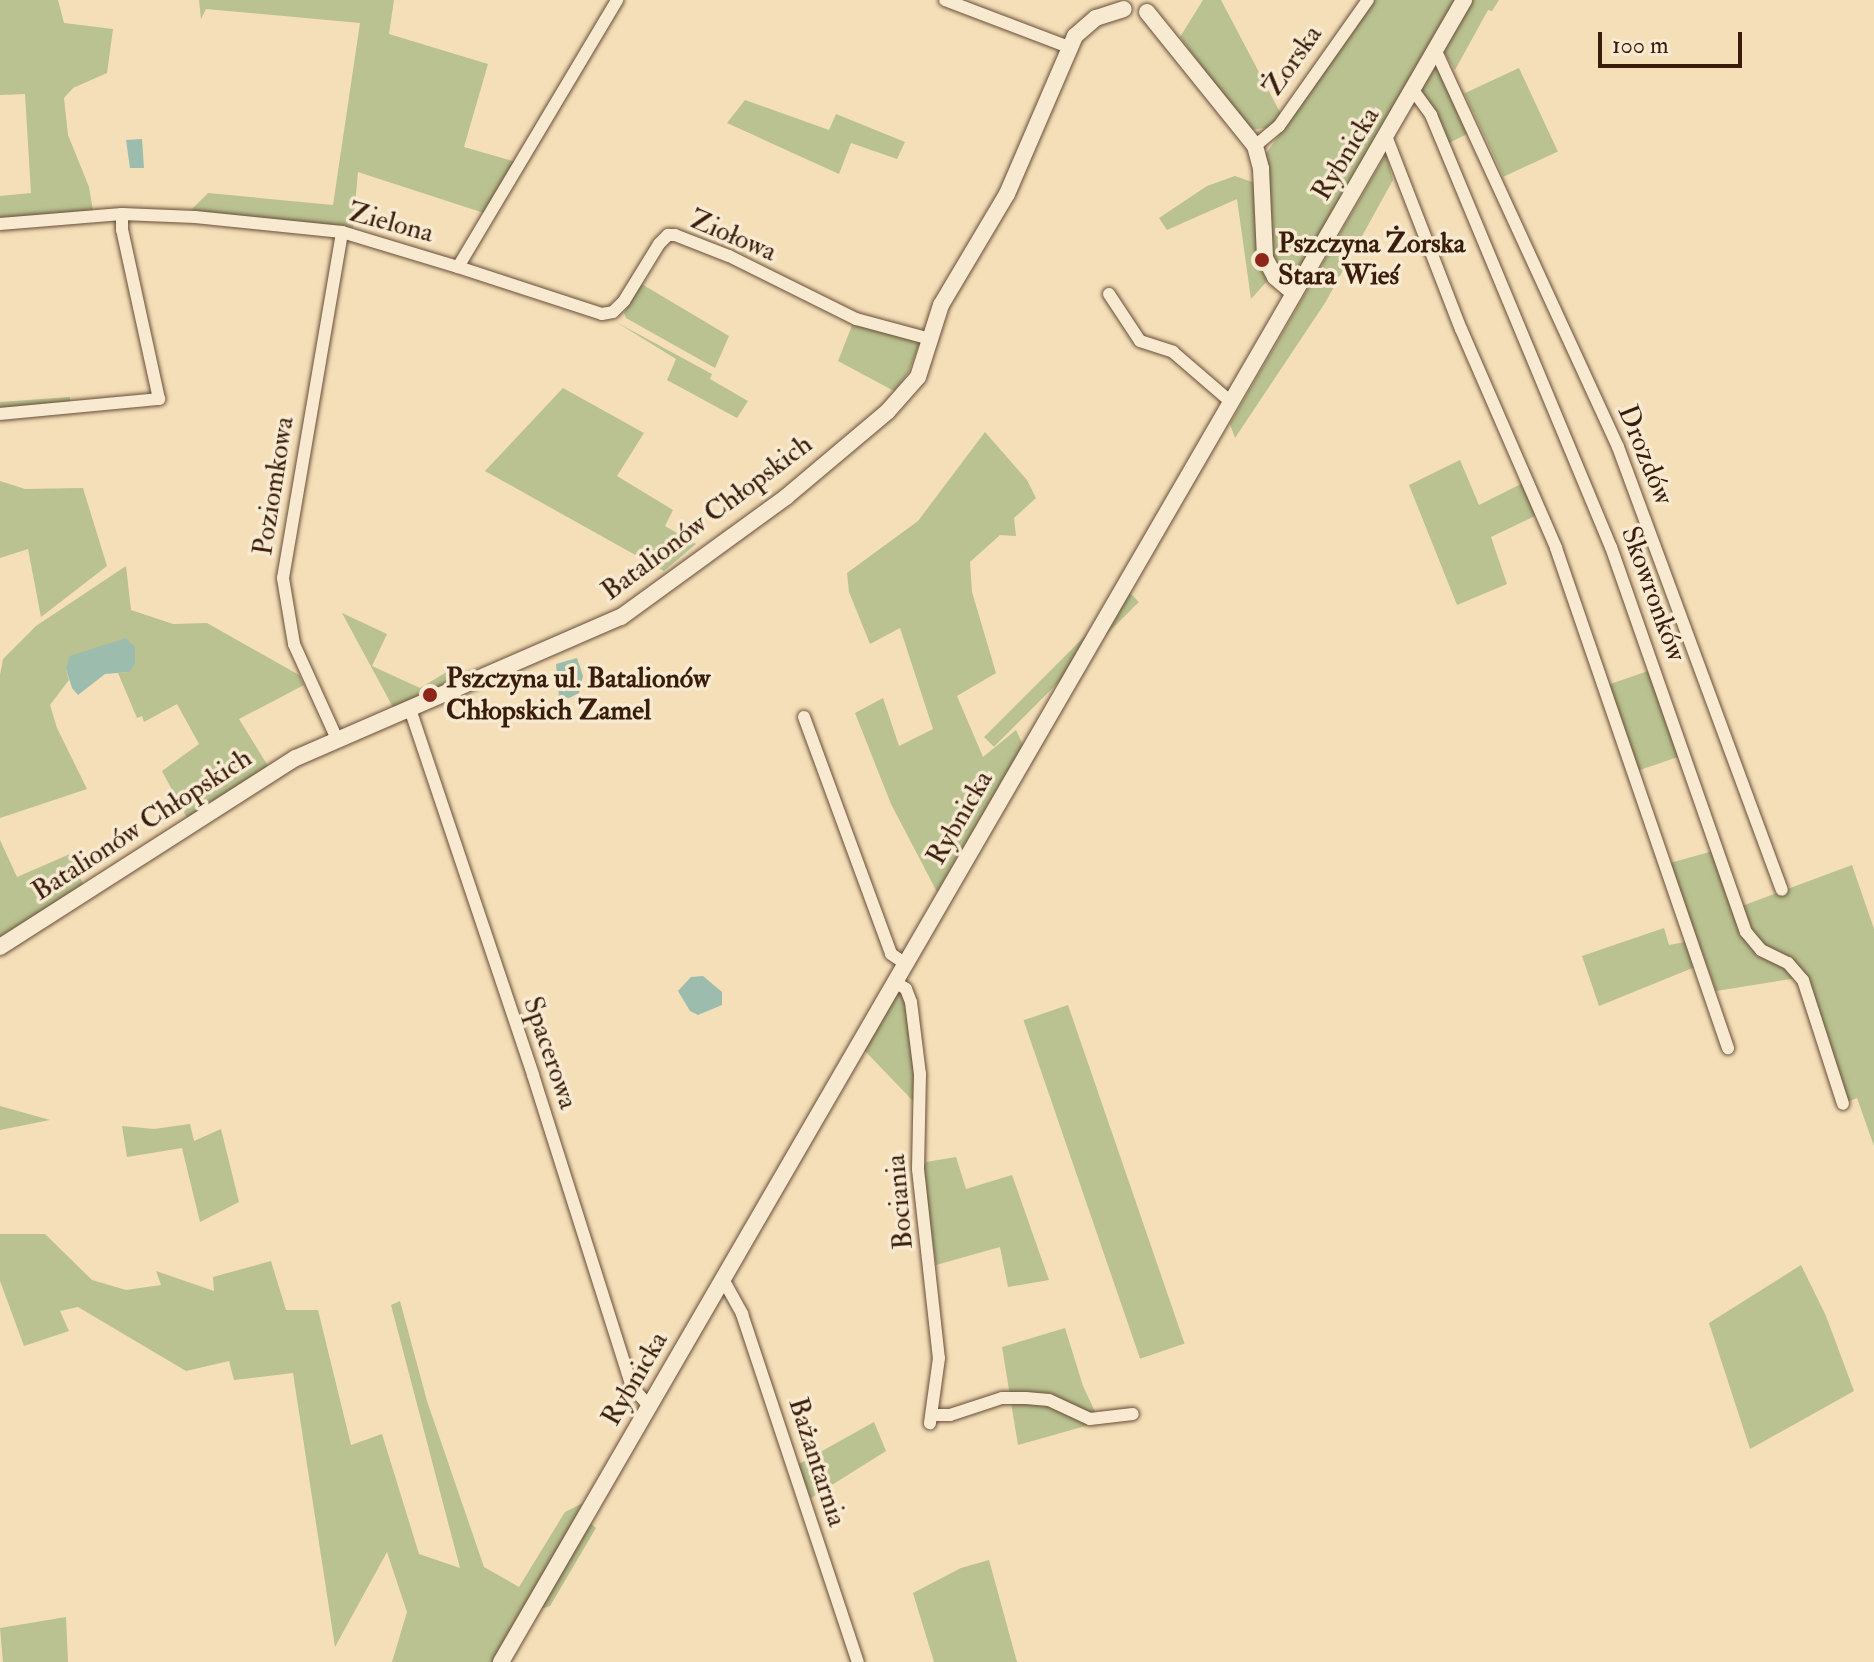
<!DOCTYPE html>
<meta charset="utf-8">
<style>
body{margin:0}
#map{position:relative;width:1874px;height:1662px;overflow:hidden;background:#f4dfb8;font-family:"IM FELL Double Pica",serif}
div>[style]{position:absolute}
.green>*{inset:0;background:#b9c290;transform-origin:0 0}
.water>*{inset:0;background:#9cbdad}
.roads{filter:drop-shadow(0 0 2px #684d38) drop-shadow(0 0 2px #684d38)}
.street>*{height:12px;margin:-6px;padding:0 6px;transform-origin:6px;border-radius:6px;background:#f8ead1}
.secondary>*{height:16px;margin:-8px;padding:0 8px;transform-origin:8px;border-radius:8px;background:#f8ead1}
.dots>*{width:22px;height:22px;translate:-50% -50%;box-sizing:border-box;border:4px solid #f8ead1;border-radius:50%}
span{translate:-50% -50%;white-space:nowrap;text-align:center;line-height:1.15;-webkit-text-stroke:7px #f8ead1;paint-order:stroke}
.street-label{font-size:28px;color:#3a1c0d}
.poi-label{font-size:28px;color:#3a1c0d;font-weight:700}
.left{translate:0 -50%;text-align:left}
.scale{position:absolute;left:1598px;top:32px;width:144px;height:36px;box-sizing:border-box;border:4px solid #3a1c0d;border-top:0;padding-left:10px;font-size:24px;line-height:28px;white-space:nowrap;color:#3a1c0d;-webkit-text-stroke:6px #f8ead1;paint-order:stroke}
</style>
<div id="map">
<div class="green">
<i style="clip-path:polygon(0 0,58px 0,64px 23px,113px 29px,107px 73px,73px 88px,64px 98px,68px 135px,89px 187px,93px 211px,0 218px,0 196px,31px 193px,25px 94px,0 95px)"></i>
<i style="clip-path:polygon(199px 0,394px 0,389px 34px,488px 64px,464px 147px,516px 162px,487px 214px,358px 172px,353px 228px,191px 210px,208px 193px,333px 205px,360px 23px,206px 9px,201px 19px)"></i>
<i style="clip-path:polygon(1203px 0,1221px 0,1282px 116px,1274px 127px,1249px 130px,1180px 37px)"></i>
<i style="clip-path:polygon(1373px 0,1456px 0,1295px 276px,1286px 275px,1272px 263px,1265px 155px)"></i>
<i style="clip-path:polygon(1473px 0,1499px 0,1492px 11px,1488px 10px,1455px 70px,1444px 52px)"></i>
<i style="clip-path:polygon(1435px 68px,1443px 73px,1471px 132px,1447px 144px,1433px 107px,1421px 90px)"></i>
<i style="left:1519px;top:68px;width:92px;height:60px;rotate:65deg"></i>
<i style="clip-path:polygon(745px 100px,829px 130px,836px 114px,905px 142px,897px 159px,851px 143px,839px 174px,727px 123px)"></i>
<i style="clip-path:polygon(1386px 154px,1393px 180px,1325px 303px,1235px 438px,1230px 424px)"></i>
<i style="clip-path:polygon(1235px 176px,1255px 183px,1270px 278px,1251px 299px,1237px 199px,1167px 230px,1159px 218px,1207px 186px)"></i>
<i style="clip-path:polygon(640px 283px,729px 336px,715px 368px,626px 318px,624px 313px)"></i>
<i style="clip-path:polygon(616px 322px,712px 374px,710px 379px,748px 401px,737px 418px,667px 380px,676px 359px)"></i>
<i style="clip-path:polygon(853px 323px,920px 343px,908px 373px,894px 391px,838px 361px)"></i>
<i style="clip-path:polygon(563px 388px,644px 433px,617px 476px,673px 510px,665px 526px,696px 544px,664px 571px,485px 471px)"></i>
<i style="clip-path:polygon(70px 397px,70px 402px,0 409px,0 402px)"></i>
<i style="clip-path:polygon(985px 432px,1027px 480px,1036px 498px,1014px 518px,1016px 536px,1000px 535px,970px 562px,972px 592px,996px 673px,957px 696px,983px 757px,1016px 730px,1023px 745px,937px 892px,891px 804px,855px 713px,883px 698px,899px 746px,933px 729px,900px 628px,870px 644px,849px 592px,847px 573px,918px 521px)"></i>
<i style="clip-path:polygon(1460px 460px,1479px 505px,1523px 483px,1537px 515px,1491px 537px,1507px 584px,1457px 605px,1409px 485px)"></i>
<i style="clip-path:polygon(0 481px,25px 489px,83px 488px,107px 566px,41px 617px,28px 549px,0 558px)"></i>
<i style="clip-path:polygon(126px 566px,131px 610px,173px 624px,207px 623px,299px 675px,304px 685px,239px 719px,268px 766px,187px 818px,162px 771px,199px 744px,177px 704px,144px 722px,142px 716px,137px 718px,118px 673px,129px 672px,66px 669px,69px 680px,50px 705px,57px 728px,87px 789px,0 818px,0 675px,3px 659px,36px 626px)"></i>
<i style="left:1129px;top:592px;width:14px;height:205px;rotate:45deg"></i>
<i style="clip-path:polygon(342px 613px,387px 634px,372px 666px,420px 688px,460px 664px,472px 678px,395px 711px)"></i>
<i style="left:1651px;top:670px;width:91px;height:44px;rotate:71deg"></i>
<i style="clip-path:polygon(0 840px,17px 877px,70px 854px,84px 886px,0 942px)"></i>
<i style="clip-path:polygon(1713px 851px,1742px 906px,1852px 865px,1874px 929px,1874px 1146px,1857px 1098px,1843px 1104px,1797px 978px,1716px 991px,1670px 863px)"></i>
<i style="clip-path:polygon(1664px 928px,1669px 945px,1685px 942px,1695px 967px,1599px 1006px,1582px 956px)"></i>
<i style="clip-path:polygon(899px 991px,904px 995px,912px 1033px,915px 1103px,864px 1050px)"></i>
<i style="left:1068px;top:1005px;width:358px;height:47px;rotate:71deg"></i>
<i style="clip-path:polygon(0 1106px,50px 1120px,0 1130px)"></i>
<i style="clip-path:polygon(190px 1124px,194px 1141px,221px 1129px,239px 1202px,200px 1222px,182px 1148px,127px 1157px,122px 1126px,154px 1129px)"></i>
<i style="clip-path:polygon(956px 1157px,966px 1189px,1012px 1175px,1049px 1280px,1008px 1287px,1000px 1247px,936px 1265px,922px 1169px,926px 1162px)"></i>
<i style="clip-path:polygon(0 1234px,45px 1234px,92px 1280px,126px 1290px,161px 1285px,156px 1271px,214px 1291px,213px 1277px,271px 1261px,286px 1310px,318px 1310px,351px 1445px,382px 1434px,419px 1554px,460px 1568px,391px 1305px,400px 1301px,427px 1401px,484px 1567px,519px 1587px,565px 1512px,583px 1503px,495px 1662px,392px 1662px,407px 1612px,387px 1552px,335px 1647px,293px 1373px,234px 1380px,229px 1361px,186px 1371px,78px 1307px,60px 1311px,69px 1331px,24px 1346px,0 1281px)"></i>
<i style="clip-path:polygon(1801px 1265px,1826px 1316px,1854px 1391px,1750px 1449px,1709px 1323px)"></i>
<i style="clip-path:polygon(1065px 1328px,1083px 1386px,1100px 1422px,1018px 1445px,1002px 1347px)"></i>
<i style="clip-path:polygon(874px 1422px,886px 1451px,811px 1498px,797px 1465px)"></i>
<i style="clip-path:polygon(589px 1522px,596px 1528px,550px 1606px,538px 1610px)"></i>
<i style="clip-path:polygon(989px 1560px,1017px 1662px,934px 1662px,913px 1593px,961px 1568px)"></i>
<i style="clip-path:polygon(66px 1617px,68px 1662px,3px 1662px,0 1628px)"></i>
</div>
<div class="water">
<i style="clip-path:polygon(142px 139px,144px 168px,130px 168px,126px 140px)"></i>
<i style="clip-path:polygon(126px 638px,135px 647px,135px 664px,129px 672px,105px 674px,78px 695px,72px 688px,66px 669px,70px 656px)"></i>
<i style="clip-path:polygon(577px 658px,583px 676px,579px 693px,569px 698px,559px 697px,556px 664px)"></i>
<i style="clip-path:polygon(703px 976px,722px 992px,722px 1005px,698px 1015px,690px 1011px,678px 991px,691px 977px)"></i>
</div>
<div class="roads">
<div class="street">
<i style="left:945px;top:0;width:133px;rotate:20.8deg"></i>
<i style="left:1435px;top:49px;width:438px;rotate:65.3deg"></i>
<i style="left:1618px;top:447px;width:472px;rotate:69.7deg"></i>
<i style="left:1413px;top:90px;width:31px;rotate:54deg"></i>
<i style="left:1431px;top:115px;width:468px;rotate:67.4deg"></i>
<i style="left:1611px;top:547px;width:408px;rotate:70.7deg"></i>
<i style="left:1746px;top:932px;width:23px;rotate:50deg"></i>
<i style="left:1761px;top:950px;width:30px;rotate:26deg"></i>
<i style="left:1788px;top:963px;width:23px;rotate:49deg"></i>
<i style="left:1803px;top:980px;width:130px;rotate:72.1deg"></i>
<i style="left:1386px;top:136px;width:207px;rotate:68.8deg"></i>
<i style="left:1461px;top:329px;width:239px;rotate:66.5deg"></i>
<i style="left:1556px;top:548px;width:529px;rotate:71.02deg"></i>
<i style="left:1255px;top:146px;width:31px;rotate:-40deg"></i>
<i style="left:1279px;top:126px;width:154px;rotate:-54.8deg"></i>
<i style="left:0;top:224px;width:122px;rotate:-4.7deg"></i>
<i style="left:122px;top:214px;width:73px;rotate:2.4deg"></i>
<i style="left:195px;top:217px;width:148px;rotate:5.8deg"></i>
<i style="left:342px;top:232px;width:121px;rotate:16.8deg"></i>
<i style="left:458px;top:267px;width:311px;rotate:-59.2deg"></i>
<i style="left:458px;top:267px;width:151px;rotate:18.1deg"></i>
<i style="left:602px;top:314px;width:11px;rotate:-10deg"></i>
<i style="left:613px;top:312px;width:16px;rotate:-45deg"></i>
<i style="left:624px;top:301px;width:67px;rotate:-58.4deg"></i>
<i style="left:659px;top:244px;width:13px;rotate:-45deg"></i>
<i style="left:668px;top:235px;width:7px"></i>
<i style="left:675px;top:235px;width:58px;rotate:21.3deg"></i>
<i style="left:729px;top:256px;width:142px;rotate:26.4deg"></i>
<i style="left:856px;top:319px;width:77px;rotate:15.1deg"></i>
<i style="left:1109px;top:294px;width:56px;rotate:56.6deg"></i>
<i style="left:1140px;top:341px;width:35px;rotate:18deg"></i>
<i style="left:1173px;top:352px;width:77px;rotate:40.8deg"></i>
<i style="left:0;top:414px;width:160px;rotate:-5.4deg"></i>
<i style="left:159px;top:399px;width:173px;rotate:-102.3deg"></i>
<i style="left:122px;top:230px;width:16px;rotate:-90deg"></i>
<i style="left:410px;top:709px;width:386px;rotate:71.4deg"></i>
<i style="left:533px;top:1075px;width:327px;rotate:72.4deg"></i>
<i style="left:632px;top:1387px;width:27px;rotate:48deg"></i>
<i style="left:804px;top:717px;width:252px;rotate:69.8deg"></i>
<i style="left:891px;top:954px;width:18px;rotate:34deg"></i>
<i style="left:337px;top:739px;width:104px;rotate:-114.4deg"></i>
<i style="left:294px;top:644px;width:67px;rotate:-99.5deg"></i>
<i style="left:283px;top:578px;width:351px;rotate:-80.3deg"></i>
<i style="left:895px;top:982px;width:13px;rotate:32deg"></i>
<i style="left:906px;top:989px;width:14px;rotate:69deg"></i>
<i style="left:911px;top:1002px;width:73px;rotate:82.9deg"></i>
<i style="left:920px;top:1074px;width:95px;rotate:91.2deg"></i>
<i style="left:918px;top:1169px;width:190px;rotate:83.7deg"></i>
<i style="left:939px;top:1358px;width:66px;rotate:97.9deg"></i>
<i style="left:724px;top:1281px;width:38px;rotate:61deg"></i>
<i style="left:742px;top:1314px;width:367px;rotate:71.6deg"></i>
<i style="left:932px;top:1415px;width:18px"></i>
<i style="left:950px;top:1415px;width:55px;rotate:-18.1deg"></i>
<i style="left:1002px;top:1398px;width:24px"></i>
<i style="left:1026px;top:1398px;width:23px;rotate:5deg"></i>
<i style="left:1049px;top:1400px;width:45px;rotate:24.9deg"></i>
<i style="left:1090px;top:1419px;width:43px;rotate:-6.6deg"></i>
</div>
<div class="secondary">
<i style="left:1147px;top:12px;width:172px;rotate:51.1deg"></i>
<i style="left:1255px;top:146px;width:24px;rotate:75deg"></i>
<i style="left:1261px;top:169px;width:89px;rotate:87.4deg"></i>
<i style="left:1265px;top:258px;width:21px;rotate:62deg"></i>
<i style="left:1275px;top:277px;width:25px;rotate:40deg"></i>
<i style="left:0;top:947px;width:351px;rotate:-32.6deg"></i>
<i style="left:296px;top:758px;width:354px;rotate:-23.5deg"></i>
<i style="left:621px;top:617px;width:204px;rotate:-36deg"></i>
<i style="left:786px;top:497px;width:133px;rotate:-40.1deg"></i>
<i style="left:888px;top:411px;width:45px;rotate:-48.6deg"></i>
<i style="left:918px;top:377px;width:76px;rotate:-72.3deg"></i>
<i style="left:941px;top:305px;width:129px;rotate:-59.3deg"></i>
<i style="left:1007px;top:194px;width:172px;rotate:-66.7deg"></i>
<i style="left:1075px;top:36px;width:28px;rotate:-41deg"></i>
<i style="left:1096px;top:18px;width:29px;rotate:-18deg"></i>
<i style="left:501px;top:1662px;width:1921px;rotate:-59.91deg"></i>
</div>
</div>
<div class="dots">
<i style="left:1262px;top:260px;background:#8f2418"></i>
<i style="left:430px;top:695px;background:#8f2418"></i>
</div>
<div class="street-label">
<span style="left:1293px;top:61px;rotate:-55deg">Żorska</span>
<span style="left:1346px;top:154px;rotate:-59deg">Rybnicka</span>
<span style="left:391px;top:223px;rotate:15deg">Zielona</span>
<span style="left:733px;top:236px;rotate:23deg">Ziołowa</span>
<span style="left:1645px;top:455px;rotate:68deg">Drozdów</span>
<span style="left:274px;top:486px;rotate:-81deg">Poziomkowa</span>
<span style="left:707px;top:518px;rotate:-37deg">Batalionów Chłopskich</span>
<span style="left:1653px;top:594px;rotate:70deg">Skowronków</span>
<span style="left:960px;top:818px;rotate:-60deg">Rybnicka</span>
<span style="left:142px;top:825px;rotate:-33deg">Batalionów Chłopskich</span>
<span style="left:550px;top:1053px;rotate:71deg">Spacerowa</span>
<span style="left:900px;top:1202px;rotate:-95deg">Bociania</span>
<span style="left:635px;top:1379px;rotate:-60deg">Rybnicka</span>
<span style="left:817px;top:1462px;rotate:72deg">Bażantarnia</span>
</div>
<div class="poi-label">
<span class="left" style="left:1278px;top:260px">Pszczyna Żorska<br>Stara Wieś</span>
<span class="left" style="left:446px;top:695px">Pszczyna ul. Batalionów<br>Chłopskich Zamel</span>
</div>
<div class="scale">100 m</div>
</div>
